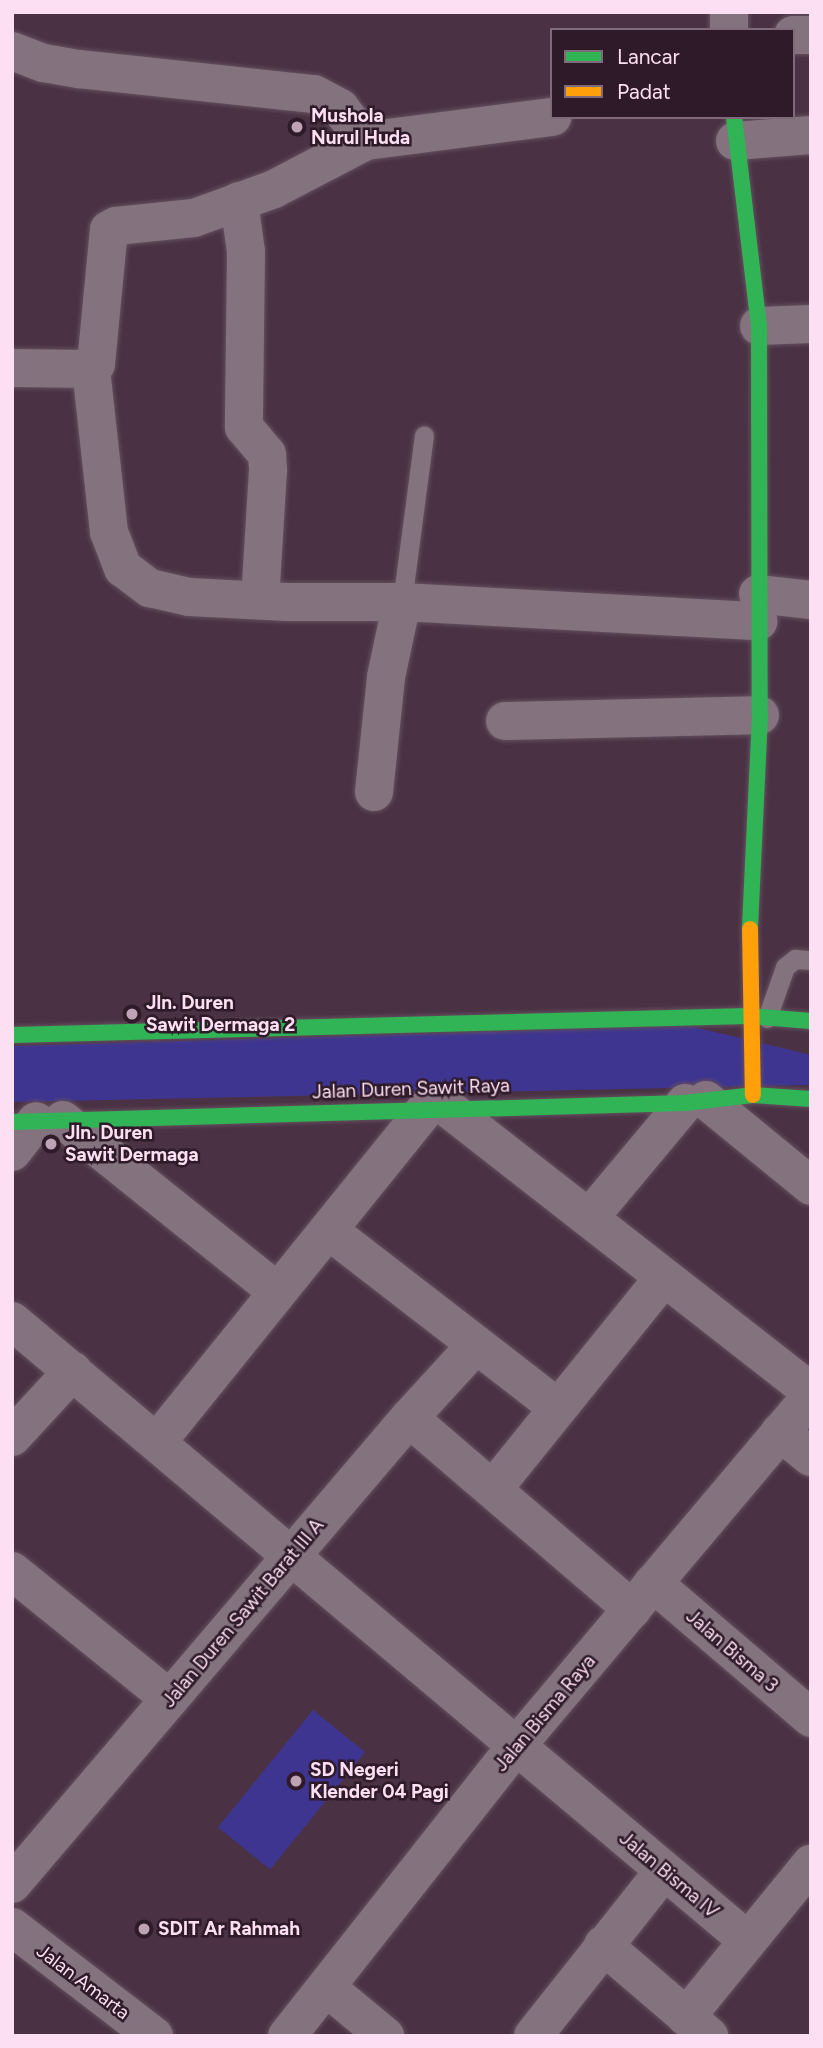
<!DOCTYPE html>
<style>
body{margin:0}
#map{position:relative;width:823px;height:2048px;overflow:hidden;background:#4a3244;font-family:Figtree,sans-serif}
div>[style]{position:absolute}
.green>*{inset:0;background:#3e3591;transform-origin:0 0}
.roads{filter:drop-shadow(0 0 2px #644f5e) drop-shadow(0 0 2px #644f5e)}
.lane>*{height:19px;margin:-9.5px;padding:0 9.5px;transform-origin:9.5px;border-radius:9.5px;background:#84727f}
.street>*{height:38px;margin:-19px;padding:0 19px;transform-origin:19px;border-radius:19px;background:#84727f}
.fast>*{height:16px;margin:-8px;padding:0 8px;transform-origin:8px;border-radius:8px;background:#30b455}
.slow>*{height:16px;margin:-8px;padding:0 8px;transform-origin:8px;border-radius:8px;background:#ff9f0a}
.dots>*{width:19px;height:19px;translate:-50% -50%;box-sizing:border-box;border:4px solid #2e1a28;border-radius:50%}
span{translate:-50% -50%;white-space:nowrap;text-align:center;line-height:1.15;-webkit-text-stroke:5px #2e1a28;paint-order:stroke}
.poi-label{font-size:19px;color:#fcdff2;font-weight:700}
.left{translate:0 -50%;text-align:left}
.street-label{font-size:19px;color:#fcdff2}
.frame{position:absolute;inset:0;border:14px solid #fcdff2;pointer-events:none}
.legend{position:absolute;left:550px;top:28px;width:245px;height:91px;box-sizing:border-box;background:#2e1a28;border:2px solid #806979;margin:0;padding:9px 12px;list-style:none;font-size:21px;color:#fcdff2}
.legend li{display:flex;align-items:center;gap:14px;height:35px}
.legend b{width:35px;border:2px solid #806979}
</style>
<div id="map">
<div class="green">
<i style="clip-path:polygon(690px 1026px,811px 1055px,811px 1085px,12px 1102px,12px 1046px)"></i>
<i style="left:313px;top:1710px;width:67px;height:151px;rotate:39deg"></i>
</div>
<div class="roads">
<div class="lane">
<i style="left:402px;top:602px;width:168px;rotate:-82.5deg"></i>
<i style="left:767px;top:1018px;width:54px;rotate:-70.6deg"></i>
<i style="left:785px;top:967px;width:13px;rotate:-39deg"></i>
<i style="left:795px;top:959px;width:16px;rotate:4deg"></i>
</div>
<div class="street">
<i style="left:729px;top:12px;width:18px;rotate:90deg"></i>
<i style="left:793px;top:35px;width:18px"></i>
<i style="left:12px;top:51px;width:34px;rotate:21deg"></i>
<i style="left:44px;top:63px;width:36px;rotate:10deg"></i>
<i style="left:79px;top:69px;width:236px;rotate:6.1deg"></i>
<i style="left:314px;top:94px;width:30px;rotate:28deg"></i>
<i style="left:340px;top:108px;width:42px;rotate:51.8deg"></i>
<i style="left:735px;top:141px;width:76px;rotate:-4.5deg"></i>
<i style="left:239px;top:201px;width:51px;rotate:82.2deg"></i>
<i style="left:246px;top:252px;width:175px;rotate:90.7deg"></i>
<i style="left:244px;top:427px;width:35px;rotate:50deg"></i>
<i style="left:267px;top:454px;width:16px;rotate:86deg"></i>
<i style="left:268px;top:470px;width:130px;rotate:93.5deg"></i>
<i style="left:759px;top:326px;width:52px;rotate:-2.2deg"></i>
<i style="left:12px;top:368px;width:79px;rotate:0.7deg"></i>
<i style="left:91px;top:369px;width:7px;rotate:-45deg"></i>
<i style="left:96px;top:364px;width:135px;rotate:-84.5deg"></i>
<i style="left:109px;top:230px;width:8px;rotate:-30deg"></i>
<i style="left:116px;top:226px;width:78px;rotate:-5.9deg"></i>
<i style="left:194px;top:218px;width:85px;rotate:-19.9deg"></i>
<i style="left:274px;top:189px;width:104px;rotate:-27.6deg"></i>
<i style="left:366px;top:141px;width:188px;rotate:-7.4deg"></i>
<i style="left:91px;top:369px;width:164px;rotate:83.7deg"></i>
<i style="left:109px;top:532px;width:39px;rotate:69deg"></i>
<i style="left:123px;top:568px;width:34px;rotate:37deg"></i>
<i style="left:150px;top:588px;width:40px;rotate:13deg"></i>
<i style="left:189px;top:597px;width:98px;rotate:2.9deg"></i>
<i style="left:287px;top:602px;width:115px"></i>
<i style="left:402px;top:602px;width:357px;rotate:3.1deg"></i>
<i style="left:758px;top:594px;width:53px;rotate:6.5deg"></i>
<i style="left:505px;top:721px;width:255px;rotate:-1.3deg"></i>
<i style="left:374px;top:792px;width:116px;rotate:-84deg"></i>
<i style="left:386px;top:677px;width:77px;rotate:-78deg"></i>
<i style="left:706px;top:1100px;width:136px;rotate:39.3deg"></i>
<i style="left:449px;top:1109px;width:459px;rotate:38deg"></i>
<i style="left:63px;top:1120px;width:275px;rotate:38.7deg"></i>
<i style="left:12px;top:1152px;width:39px;rotate:-52deg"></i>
<i style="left:589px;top:1218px;width:150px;rotate:-50.1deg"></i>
<i style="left:328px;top:1230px;width:291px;rotate:37.7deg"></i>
<i style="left:12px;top:1321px;width:960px;rotate:40.1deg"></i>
<i style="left:409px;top:1418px;width:294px;rotate:40.6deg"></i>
<i style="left:780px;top:1432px;width:40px;rotate:39deg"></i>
<i style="left:12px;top:1437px;width:90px;rotate:-47.3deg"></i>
<i style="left:157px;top:1442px;width:427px;rotate:-51.1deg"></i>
<i style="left:493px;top:1489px;width:272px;rotate:-51.1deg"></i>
<i style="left:12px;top:1571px;width:203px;rotate:39deg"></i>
<i style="left:653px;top:1583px;width:208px;rotate:40.5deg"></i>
<i style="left:12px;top:1884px;width:612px;rotate:-49.57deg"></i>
<i style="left:409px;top:1418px;width:99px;rotate:-47.5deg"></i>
<i style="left:12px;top:1927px;width:179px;rotate:37.5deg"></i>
<i style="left:603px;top:1945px;width:140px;rotate:40.6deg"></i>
<i style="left:326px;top:1987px;width:77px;rotate:39.7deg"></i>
<i style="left:686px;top:2017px;width:198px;rotate:-50.8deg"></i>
<i style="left:287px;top:2036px;width:372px;rotate:-51.7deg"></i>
<i style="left:518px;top:1744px;width:455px;rotate:-49.9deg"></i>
<i style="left:533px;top:2036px;width:211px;rotate:-51.6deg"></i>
</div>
<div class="fast">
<i style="left:734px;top:117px;width:210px;rotate:83.2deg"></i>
<i style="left:759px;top:326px;width:389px;rotate:89.9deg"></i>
<i style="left:760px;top:715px;width:214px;rotate:92.7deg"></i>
<i style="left:12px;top:1035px;width:737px;rotate:-1.48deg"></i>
<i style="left:749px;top:1016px;width:62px;rotate:4.6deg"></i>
<i style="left:12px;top:1122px;width:673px;rotate:-1.62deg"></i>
<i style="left:685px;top:1103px;width:68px;rotate:-6.7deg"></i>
<i style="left:753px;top:1095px;width:58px;rotate:3.9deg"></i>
</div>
<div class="slow">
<i style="left:750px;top:929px;width:166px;rotate:89deg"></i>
</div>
</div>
<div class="dots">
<i style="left:297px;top:127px;background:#bea2b5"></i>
<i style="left:132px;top:1014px;background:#bea2b5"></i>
<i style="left:51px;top:1144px;background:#bea2b5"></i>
<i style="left:296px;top:1781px;background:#bea2b5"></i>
<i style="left:144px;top:1929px;background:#bea2b5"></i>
</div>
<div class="poi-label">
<span class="left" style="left:311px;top:127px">Mushola<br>Nurul Huda</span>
<span class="left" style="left:146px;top:1014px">Jln. Duren<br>Sawit Dermaga 2</span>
<span class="left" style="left:65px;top:1144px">Jln. Duren<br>Sawit Dermaga</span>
<span class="left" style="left:310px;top:1781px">SD Negeri<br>Klender 04 Pagi</span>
<span class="left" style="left:158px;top:1929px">SDIT Ar Rahmah</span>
</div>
<div class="street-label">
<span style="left:411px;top:1089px;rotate:-2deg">Jalan Duren Sawit Raya</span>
<span style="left:243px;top:1613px;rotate:-50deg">Jalan Duren Sawit Barat III A</span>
<span style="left:732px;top:1651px;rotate:41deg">Jalan Bisma 3</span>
<span style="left:545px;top:1713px;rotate:-50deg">Jalan Bisma Raya</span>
<span style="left:669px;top:1875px;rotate:40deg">Jalan Bisma IV</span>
<span style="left:83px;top:1982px;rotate:37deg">Jalan Amarta</span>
</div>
<div class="frame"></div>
<ul class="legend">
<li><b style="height:9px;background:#30b455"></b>Lancar</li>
<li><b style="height:9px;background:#ff9f0a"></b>Padat</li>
</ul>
</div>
